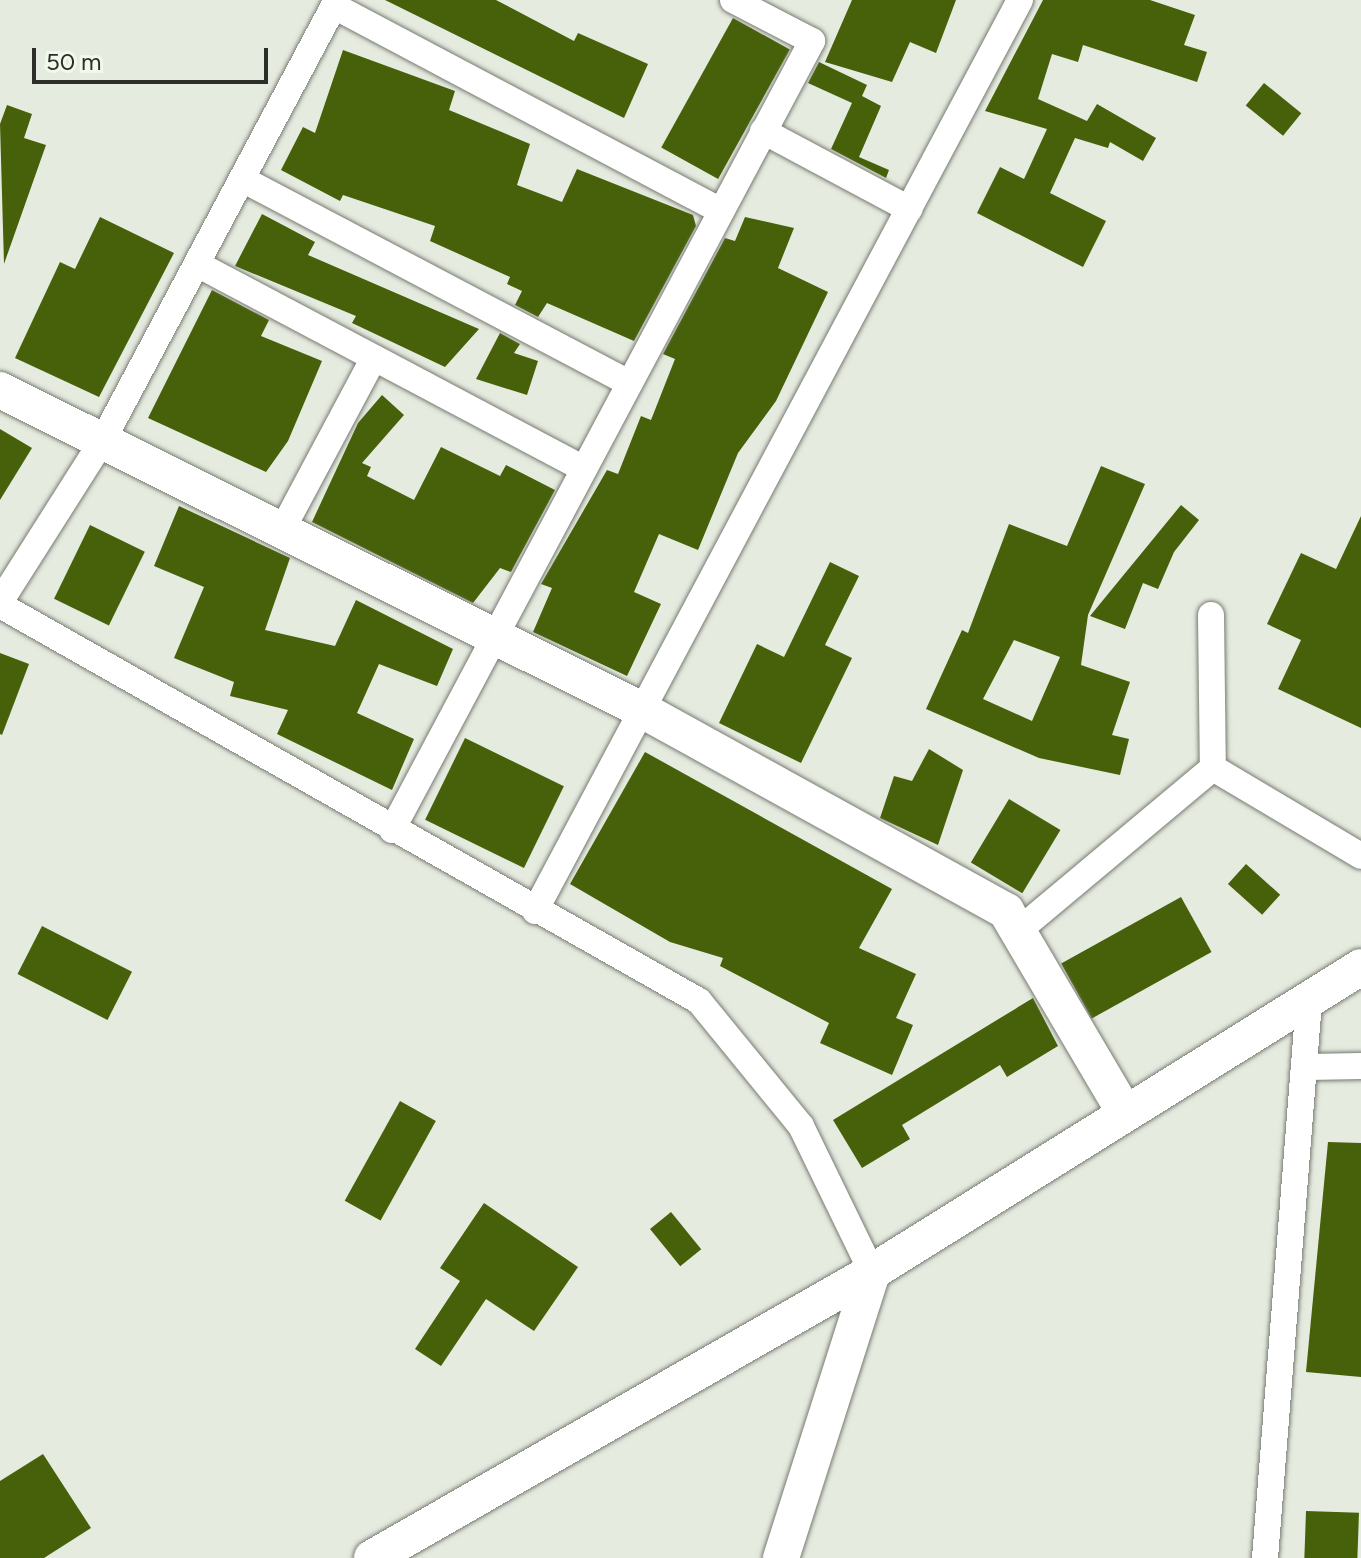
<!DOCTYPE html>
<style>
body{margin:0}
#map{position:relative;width:1361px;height:1558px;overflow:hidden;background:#e6ebe0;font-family:Figtree,sans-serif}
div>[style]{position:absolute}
.building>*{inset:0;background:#466109;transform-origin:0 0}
.roads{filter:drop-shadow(0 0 2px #777b71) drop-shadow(0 0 2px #777b71)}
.street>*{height:26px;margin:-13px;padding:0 13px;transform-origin:13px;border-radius:13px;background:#fff}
.secondary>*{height:36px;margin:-18px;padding:0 18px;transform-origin:18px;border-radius:18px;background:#fff}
span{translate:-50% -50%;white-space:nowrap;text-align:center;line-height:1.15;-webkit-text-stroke:8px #f3f8ed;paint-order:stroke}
.scale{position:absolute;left:32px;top:48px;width:236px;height:36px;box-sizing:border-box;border:4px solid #2d2e2a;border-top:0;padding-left:10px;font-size:24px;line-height:28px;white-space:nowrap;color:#2d2e2a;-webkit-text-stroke:6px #f3f8ed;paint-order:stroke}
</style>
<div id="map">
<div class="building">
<i style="clip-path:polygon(385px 0,496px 0,574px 41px,578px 33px,648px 64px,624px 118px)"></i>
<i style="clip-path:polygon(852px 0,956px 0,936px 53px,910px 42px,892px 82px,825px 62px)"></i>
<i style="clip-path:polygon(1043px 0,1150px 0,1195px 15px,1184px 45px,1207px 52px,1197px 82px,1083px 45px,1078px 62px,1052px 54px,1038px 99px,1087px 121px,1097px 104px,1156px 138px,1143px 161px,1110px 142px,1108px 148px,1075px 138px,1050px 193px,1106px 221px,1083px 267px,977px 213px,1000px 167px,1024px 179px,1047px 129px,985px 111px)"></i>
<i style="left:733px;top:18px;width:65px;height:148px;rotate:29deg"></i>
<i style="clip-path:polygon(343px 50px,455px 91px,449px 110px,530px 144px,517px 185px,562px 202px,577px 169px,693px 215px,696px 226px,634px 341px,547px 303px,538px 317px,515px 305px,522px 291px,507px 284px,510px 277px,430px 241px,435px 226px,343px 195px,340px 201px,281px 170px,303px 127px,315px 133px)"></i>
<i style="clip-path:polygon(819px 62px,867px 85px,862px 96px,881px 106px,859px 157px,889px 170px,886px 178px,831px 149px,852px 103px,808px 83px)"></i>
<i style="left:1264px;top:83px;width:48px;height:29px;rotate:39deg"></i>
<i style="clip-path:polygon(7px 105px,32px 114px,24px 138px,46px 145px,4px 264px,0 124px)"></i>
<i style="clip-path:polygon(262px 214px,315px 242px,308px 255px,479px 329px,445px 367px,352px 323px,356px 316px,235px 266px)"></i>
<i style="clip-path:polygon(100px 217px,174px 253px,99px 397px,15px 358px,60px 262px,75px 269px)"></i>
<i style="clip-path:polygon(745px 217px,794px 228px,778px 268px,828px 292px,776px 401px,738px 453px,698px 550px,659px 534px,634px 592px,661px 604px,627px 676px,533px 632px,552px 588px,541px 584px,607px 470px,618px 474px,641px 416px,651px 420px,675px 359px,663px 354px,725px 238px,735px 241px)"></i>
<i style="clip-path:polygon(212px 290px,269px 320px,261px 336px,322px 361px,288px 441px,266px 472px,148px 418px)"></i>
<i style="clip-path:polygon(500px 333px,520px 344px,514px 353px,538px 361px,527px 395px,476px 379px)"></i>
<i style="clip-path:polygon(382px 395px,404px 415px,362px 463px,371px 467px,367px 476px,414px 500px,441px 447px,500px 476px,506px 465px,555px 490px,511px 572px,500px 568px,473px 603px,312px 522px,358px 423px)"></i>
<i style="clip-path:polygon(0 429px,32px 448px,0 500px)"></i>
<i style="clip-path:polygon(evenodd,1101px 466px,1145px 484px,1088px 615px,1081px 665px,1130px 682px,1112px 735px,1129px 739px,1120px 775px,1039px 758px,926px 709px,962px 630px,968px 633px,1009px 524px,1067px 546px,1101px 466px,1014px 640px,1060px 657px,1032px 721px,983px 699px,1014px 640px)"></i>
<i style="clip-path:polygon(1181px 505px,1199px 520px,1174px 552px,1158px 589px,1143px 583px,1125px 629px,1090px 616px)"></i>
<i style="clip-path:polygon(179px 506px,290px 558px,265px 630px,335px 646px,356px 600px,453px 649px,437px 686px,379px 664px,357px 713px,414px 739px,392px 790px,277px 734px,288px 710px,230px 696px,234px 682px,174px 658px,204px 587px,154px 566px)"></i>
<i style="clip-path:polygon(1361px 516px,1361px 728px,1278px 689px,1301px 640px,1267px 624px,1301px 553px,1336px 569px)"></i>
<i style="left:90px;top:525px;width:61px;height:82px;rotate:26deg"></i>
<i style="clip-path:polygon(830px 562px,859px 576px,825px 645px,852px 658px,801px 763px,719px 723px,757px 644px,784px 657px)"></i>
<i style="clip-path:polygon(0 653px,29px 664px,2px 735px,0 734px)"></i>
<i style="left:465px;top:738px;width:110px;height:91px;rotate:26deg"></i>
<i style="clip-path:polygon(929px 749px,963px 770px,938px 845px,880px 818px,894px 776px,912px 781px)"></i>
<i style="clip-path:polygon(645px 752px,892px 889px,859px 948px,916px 974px,896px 1018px,913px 1025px,892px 1075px,820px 1043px,829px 1023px,720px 966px,723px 958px,670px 942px,570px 884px)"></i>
<i style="left:1009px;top:799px;width:60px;height:74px;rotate:31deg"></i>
<i style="left:1246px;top:864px;width:46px;height:27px;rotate:42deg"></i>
<i style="left:1181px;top:897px;width:63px;height:137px;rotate:61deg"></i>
<i style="left:42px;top:926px;width:101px;height:54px;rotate:27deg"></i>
<i style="clip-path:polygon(1033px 998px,1058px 1046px,1007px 1077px,1000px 1065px,902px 1125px,910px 1139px,862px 1168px,833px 1120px)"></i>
<i style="left:400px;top:1101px;width:41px;height:114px;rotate:29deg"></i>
<i style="clip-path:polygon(1328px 1142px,1361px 1143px,1361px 1377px,1306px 1372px)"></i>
<i style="clip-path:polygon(484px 1203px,578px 1267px,534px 1331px,486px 1299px,441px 1366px,415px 1349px,460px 1281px,440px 1268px)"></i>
<i style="left:671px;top:1212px;width:48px;height:27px;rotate:51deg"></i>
<i style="clip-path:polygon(43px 1454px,91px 1528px,44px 1558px,0 1558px,0 1481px)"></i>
<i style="left:1306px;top:1511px;width:53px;height:47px;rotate:2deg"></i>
</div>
<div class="roads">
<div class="street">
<i style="left:334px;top:6px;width:438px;rotate:27.9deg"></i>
<i style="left:763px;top:131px;width:166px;rotate:28.1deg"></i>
<i style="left:242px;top:179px;width:437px;rotate:27.8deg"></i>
<i style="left:197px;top:264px;width:438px;rotate:27.9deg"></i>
<i style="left:282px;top:530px;width:195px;rotate:-61.9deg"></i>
<i style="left:0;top:602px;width:194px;rotate:-57.6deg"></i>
<i style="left:104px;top:438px;width:496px;rotate:-62deg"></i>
<i style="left:0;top:605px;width:803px;rotate:29.53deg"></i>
<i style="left:699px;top:1001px;width:161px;rotate:50.8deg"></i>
<i style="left:801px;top:1126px;width:162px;rotate:64.1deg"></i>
<i style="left:1211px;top:615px;width:153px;rotate:89.3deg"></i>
<i style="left:392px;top:830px;width:894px;rotate:-61.97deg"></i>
<i style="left:812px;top:41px;width:89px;rotate:-152.6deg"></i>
<i style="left:535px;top:911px;width:1032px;rotate:-61.97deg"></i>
<i style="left:1018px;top:931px;width:254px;rotate:-39.9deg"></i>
<i style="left:1213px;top:768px;width:172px;rotate:30.7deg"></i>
<i style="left:1308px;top:1067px;width:53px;rotate:-1.1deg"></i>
<i style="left:1265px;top:1558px;width:558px;rotate:-85.48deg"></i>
</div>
<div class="secondary">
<i style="left:0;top:390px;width:717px;rotate:26.49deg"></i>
<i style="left:642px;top:710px;width:416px;rotate:28.9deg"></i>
<i style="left:1006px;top:911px;width:234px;rotate:59.5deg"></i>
<i style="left:372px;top:1558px;width:576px;rotate:-29.77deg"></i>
<i style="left:872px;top:1272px;width:576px;rotate:-31.95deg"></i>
<i style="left:781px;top:1558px;width:300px;rotate:-72.3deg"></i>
</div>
</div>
<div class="scale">50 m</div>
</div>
